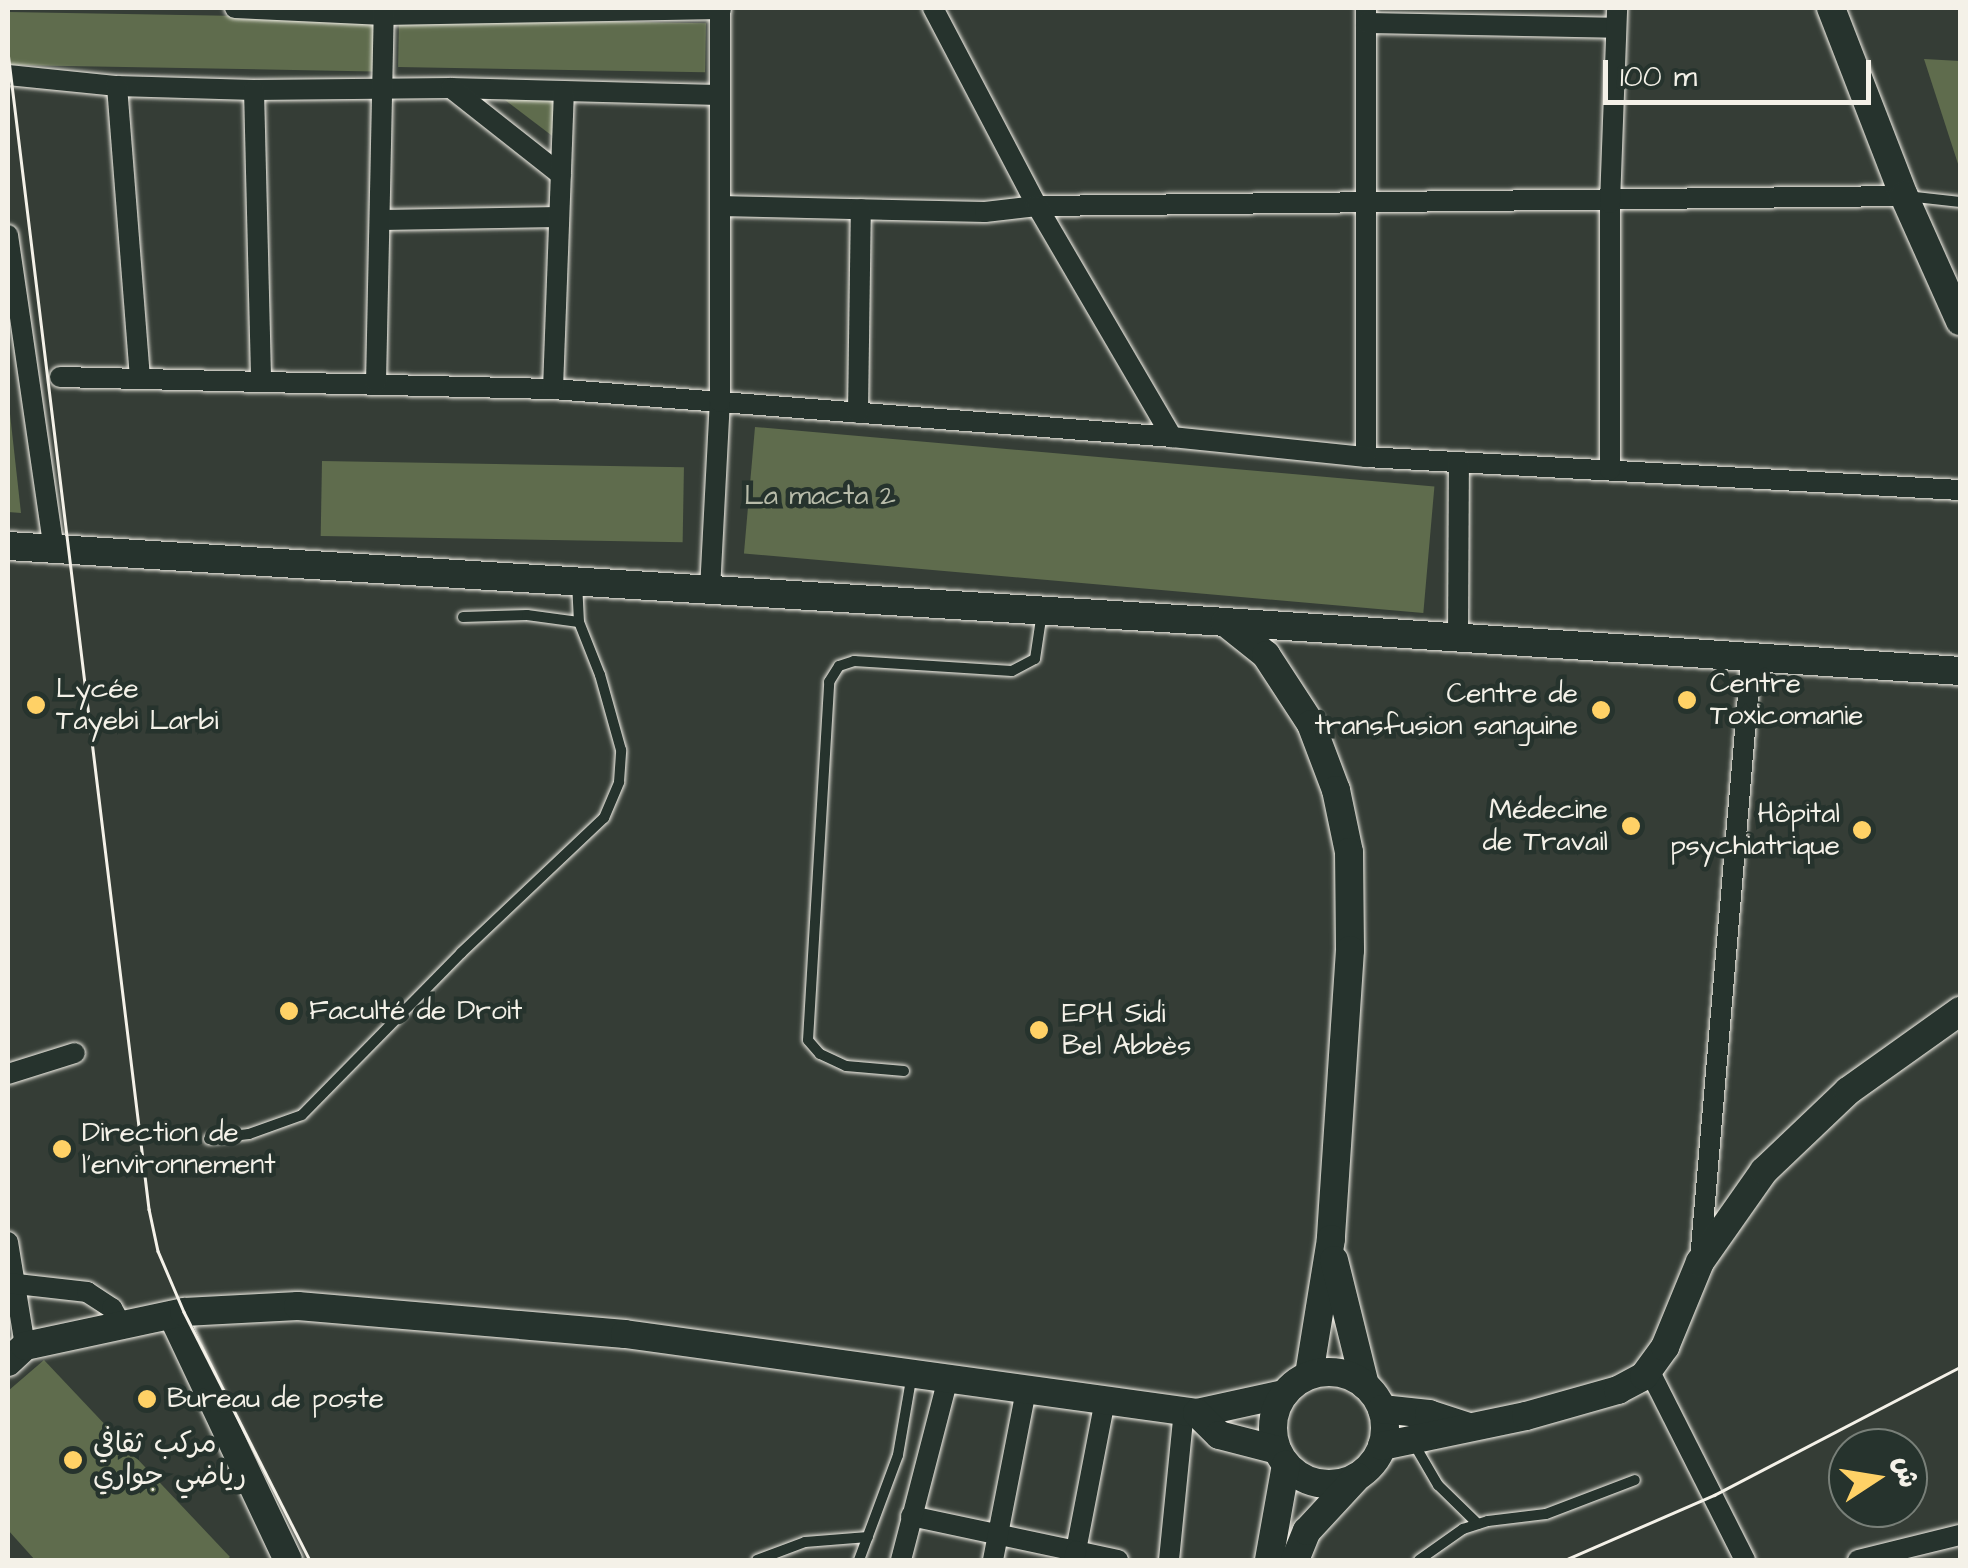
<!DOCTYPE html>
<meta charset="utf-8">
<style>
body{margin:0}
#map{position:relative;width:1968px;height:1568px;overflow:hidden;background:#353d36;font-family:"Architects Daughter","Playpen Sans Arabic",sans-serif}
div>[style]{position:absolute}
.green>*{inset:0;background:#5f6c4d;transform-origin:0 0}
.roads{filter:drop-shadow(0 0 2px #f4f1e8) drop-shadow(0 0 2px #f4f1e8)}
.service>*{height:10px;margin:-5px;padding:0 5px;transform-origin:5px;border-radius:5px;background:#26332d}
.minor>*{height:20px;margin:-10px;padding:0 10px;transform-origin:10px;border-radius:10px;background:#26332d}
.secondary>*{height:28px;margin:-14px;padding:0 14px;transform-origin:14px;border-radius:14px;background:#26332d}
.secondary>.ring{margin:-14px;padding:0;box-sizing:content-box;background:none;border:28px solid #26332d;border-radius:50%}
.tram>*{height:2.5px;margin:-1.25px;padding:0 1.25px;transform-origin:1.25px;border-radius:1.25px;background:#f4f1e8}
.dots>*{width:28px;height:28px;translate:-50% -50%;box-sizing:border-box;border:5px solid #26332d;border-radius:50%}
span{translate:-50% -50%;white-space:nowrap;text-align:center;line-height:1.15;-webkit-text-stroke:9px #26332d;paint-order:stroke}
.park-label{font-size:28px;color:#b8bcaa}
.poi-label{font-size:28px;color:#f4f1e8}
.left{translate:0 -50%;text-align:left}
.right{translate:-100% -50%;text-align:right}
.frame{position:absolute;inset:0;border:10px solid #f4f1e8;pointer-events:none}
.north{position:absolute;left:1828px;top:1428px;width:100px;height:100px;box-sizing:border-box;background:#26332d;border:2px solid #787f78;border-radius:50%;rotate:78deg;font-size:28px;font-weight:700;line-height:40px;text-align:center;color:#f4f1e8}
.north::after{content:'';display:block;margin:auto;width:35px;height:45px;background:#ffd166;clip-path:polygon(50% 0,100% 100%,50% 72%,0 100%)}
.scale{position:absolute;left:1603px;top:60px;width:268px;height:45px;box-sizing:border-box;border:5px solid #f4f1e8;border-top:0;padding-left:12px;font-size:30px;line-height:35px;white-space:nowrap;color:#f4f1e8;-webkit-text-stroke:8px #26332d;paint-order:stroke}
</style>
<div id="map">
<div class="green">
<i style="left:9px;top:12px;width:366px;height:53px;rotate:1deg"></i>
<i style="left:399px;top:18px;width:307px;height:49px;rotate:1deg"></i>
<i style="clip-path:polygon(1924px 59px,1960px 61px,1960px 170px)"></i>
<i style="clip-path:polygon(557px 96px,555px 138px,501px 97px)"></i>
<i style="clip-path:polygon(8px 396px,21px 513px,8px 512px)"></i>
<i style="left:755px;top:427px;width:682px;height:127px;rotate:5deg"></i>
<i style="left:322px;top:461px;width:362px;height:75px;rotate:1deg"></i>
<i style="clip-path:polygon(44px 1360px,230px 1557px,226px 1560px,35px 1560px,8px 1530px,8px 1391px)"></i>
</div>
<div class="roads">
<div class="service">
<i style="left:1907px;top:196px;width:53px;rotate:6.5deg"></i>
<i style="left:463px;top:617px;width:64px;rotate:-1.8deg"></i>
<i style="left:527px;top:615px;width:52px;rotate:7.7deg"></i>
<i style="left:904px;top:1071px;width:58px;rotate:-175.1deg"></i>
<i style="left:846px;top:1066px;width:29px;rotate:-155deg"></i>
<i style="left:820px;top:1054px;width:18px;rotate:-131deg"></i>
<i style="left:808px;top:1040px;width:359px;rotate:-86.6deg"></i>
<i style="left:829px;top:682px;width:19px;rotate:-58deg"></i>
<i style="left:839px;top:666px;width:16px;rotate:-18deg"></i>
<i style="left:854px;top:661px;width:158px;rotate:3.6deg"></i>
<i style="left:1012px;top:671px;width:26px;rotate:-28deg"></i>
<i style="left:1035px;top:659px;width:48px;rotate:-81.5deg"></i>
<i style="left:209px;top:1139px;width:40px;rotate:-7.1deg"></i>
<i style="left:249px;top:1134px;width:56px;rotate:-19.7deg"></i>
<i style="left:302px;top:1115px;width:227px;rotate:-45.5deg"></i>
<i style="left:461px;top:953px;width:197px;rotate:-43.4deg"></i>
<i style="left:604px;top:818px;width:39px;rotate:-67deg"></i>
<i style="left:619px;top:782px;width:32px;rotate:-86deg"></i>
<i style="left:621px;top:750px;width:78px;rotate:-105.6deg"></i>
<i style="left:600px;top:675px;width:57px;rotate:-111.6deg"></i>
<i style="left:579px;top:622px;width:40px;rotate:-92.9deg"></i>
<i style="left:1414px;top:1444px;width:48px;rotate:59.7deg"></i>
<i style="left:1438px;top:1485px;width:56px;rotate:44.3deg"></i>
<i style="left:757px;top:1560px;width:51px;rotate:-20.6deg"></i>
<i style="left:805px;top:1542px;width:63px;rotate:-4.5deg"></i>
<i style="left:859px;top:1560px;width:112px;rotate:-69.6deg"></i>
<i style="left:898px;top:1455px;width:82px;rotate:-80.2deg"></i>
<i style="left:1419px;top:1560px;width:54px;rotate:-35.2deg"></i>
<i style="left:1463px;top:1529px;width:26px;rotate:-18deg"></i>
<i style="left:1488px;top:1521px;width:58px;rotate:-6.9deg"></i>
<i style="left:1546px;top:1514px;width:95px;rotate:-20.9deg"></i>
</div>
<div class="minor">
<i style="left:235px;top:8px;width:149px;rotate:2.7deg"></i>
<i style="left:384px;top:15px;width:337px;rotate:-1deg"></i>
<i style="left:1366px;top:8px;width:449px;rotate:90deg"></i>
<i style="left:1366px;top:457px;width:595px;rotate:3.18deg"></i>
<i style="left:1366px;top:23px;width:250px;rotate:1.1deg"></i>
<i style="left:8px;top:75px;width:110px;rotate:5.8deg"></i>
<i style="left:117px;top:86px;width:137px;rotate:1.7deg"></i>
<i style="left:254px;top:90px;width:197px;rotate:-0.6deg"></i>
<i style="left:451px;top:88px;width:267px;rotate:1.5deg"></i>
<i style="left:117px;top:86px;width:293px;rotate:85.5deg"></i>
<i style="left:451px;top:88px;width:140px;rotate:38.3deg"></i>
<i style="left:254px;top:90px;width:289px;rotate:88.6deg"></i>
<i style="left:720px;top:206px;width:265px;rotate:1.3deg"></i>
<i style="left:985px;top:212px;width:52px;rotate:-6.6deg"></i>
<i style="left:1037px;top:206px;width:224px;rotate:-117.7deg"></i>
<i style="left:1037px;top:206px;width:867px;rotate:-0.66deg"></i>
<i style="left:1037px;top:206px;width:268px;rotate:59.7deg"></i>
<i style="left:1172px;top:437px;width:195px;rotate:5.9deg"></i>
<i style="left:382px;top:220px;width:177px;rotate:-1deg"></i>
<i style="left:8px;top:235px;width:320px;rotate:81.7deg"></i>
<i style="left:60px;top:377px;width:493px;rotate:1.4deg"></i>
<i style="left:553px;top:389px;width:621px;rotate:4.43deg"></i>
<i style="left:376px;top:383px;width:375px;rotate:-88.8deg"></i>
<i style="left:553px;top:389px;width:296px;rotate:-87.9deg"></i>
<i style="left:858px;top:413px;width:204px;rotate:-89.2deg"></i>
<i style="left:1610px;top:470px;width:267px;rotate:-90deg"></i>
<i style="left:1610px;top:203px;width:195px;rotate:-87.9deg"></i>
<i style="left:710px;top:590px;width:188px;rotate:-87deg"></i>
<i style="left:720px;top:402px;width:394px;rotate:-90deg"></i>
<i style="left:1458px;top:639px;width:176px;rotate:-89.7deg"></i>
<i style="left:8px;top:1074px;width:70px;rotate:-17.4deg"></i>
<i style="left:8px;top:1242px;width:105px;rotate:80.7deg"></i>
<i style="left:1700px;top:1260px;width:602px;rotate:-85.14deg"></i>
<i style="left:8px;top:1283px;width:80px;rotate:6.5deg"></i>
<i style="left:87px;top:1292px;width:30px;rotate:33deg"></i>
<i style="left:112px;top:1308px;width:23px;rotate:61deg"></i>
<i style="left:1649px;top:1370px;width:213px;rotate:63.2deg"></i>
<i style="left:1105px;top:1400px;width:154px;rotate:100.9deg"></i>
<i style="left:1076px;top:1551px;width:43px;rotate:12.1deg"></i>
<i style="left:911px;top:1516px;width:169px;rotate:12deg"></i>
<i style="left:1076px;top:1551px;width:9px;rotate:103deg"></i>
<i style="left:901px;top:1560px;width:188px;rotate:-75.5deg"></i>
<i style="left:993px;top:1560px;width:173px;rotate:-79deg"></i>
<i style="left:1169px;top:1560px;width:150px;rotate:-84.3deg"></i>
<i style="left:1858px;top:1560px;width:105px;rotate:-13.8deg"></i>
</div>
<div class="secondary">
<i style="left:1831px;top:8px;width:202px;rotate:68.8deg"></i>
<i style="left:1904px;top:196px;width:137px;rotate:65.9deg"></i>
<i style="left:8px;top:546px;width:1219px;rotate:3.57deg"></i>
<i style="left:1225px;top:622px;width:53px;rotate:38.8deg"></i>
<i style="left:1266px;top:655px;width:82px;rotate:56.9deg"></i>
<i style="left:1311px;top:724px;width:71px;rotate:69.3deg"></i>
<i style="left:1336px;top:790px;width:63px;rotate:78.2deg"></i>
<i style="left:1349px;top:852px;width:98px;rotate:89.4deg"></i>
<i style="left:1350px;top:950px;width:290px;rotate:93.8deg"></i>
<i style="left:1331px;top:1239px;width:138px;rotate:99.2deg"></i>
<i style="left:1225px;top:622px;width:737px;rotate:3.81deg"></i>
<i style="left:1334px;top:1260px;width:129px;rotate:76.1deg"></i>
<i style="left:173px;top:1317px;width:269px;rotate:64.7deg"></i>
<i style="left:8px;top:1362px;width:23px;rotate:-43deg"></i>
<i style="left:25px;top:1346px;width:163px;rotate:-12.1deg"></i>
<i style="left:184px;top:1312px;width:114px;rotate:-3deg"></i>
<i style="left:298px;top:1306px;width:328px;rotate:4.9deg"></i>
<i style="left:625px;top:1334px;width:577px;rotate:7.86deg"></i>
<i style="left:1197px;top:1413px;width:89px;rotate:-12.3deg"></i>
<i class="ring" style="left:1273px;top:1372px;width:84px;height:84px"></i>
<i style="left:1382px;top:1409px;width:47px;rotate:6.1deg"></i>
<i style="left:1429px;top:1414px;width:42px;rotate:18deg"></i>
<i style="left:1197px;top:1413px;width:31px;rotate:45deg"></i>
<i style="left:1219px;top:1435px;width:60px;rotate:14.5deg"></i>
<i style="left:1382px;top:1446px;width:147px;rotate:-11.8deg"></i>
<i style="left:1526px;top:1416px;width:96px;rotate:-15.8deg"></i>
<i style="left:1618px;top:1390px;width:30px;rotate:-28deg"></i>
<i style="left:1644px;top:1376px;width:36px;rotate:-54deg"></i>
<i style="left:1665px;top:1347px;width:92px;rotate:-67.6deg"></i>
<i style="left:1700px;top:1262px;width:111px;rotate:-54.9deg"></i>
<i style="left:1764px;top:1171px;width:116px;rotate:-43.6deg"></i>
<i style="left:1848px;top:1091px;width:138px;rotate:-35.5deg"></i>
<i style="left:1269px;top:1560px;width:97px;rotate:-79.9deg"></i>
<i style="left:1295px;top:1560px;width:31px;rotate:-68deg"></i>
<i style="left:1307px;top:1531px;width:74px;rotate:-47.2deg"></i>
</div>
</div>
<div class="tram">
<i style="left:8px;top:52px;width:1166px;rotate:83.05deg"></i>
<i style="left:149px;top:1209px;width:43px;rotate:77.9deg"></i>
<i style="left:158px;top:1251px;width:66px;rotate:66.9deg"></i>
<i style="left:184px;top:1312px;width:278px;rotate:63.1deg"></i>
<i style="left:1565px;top:1560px;width:163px;rotate:-23.6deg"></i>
<i style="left:1714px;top:1495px;width:277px;rotate:-27.5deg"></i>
</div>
<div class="dots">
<i style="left:1687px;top:700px;background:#ffd166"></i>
<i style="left:36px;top:705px;background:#ffd166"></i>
<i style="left:1601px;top:710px;background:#ffd166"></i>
<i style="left:1631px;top:826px;background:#ffd166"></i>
<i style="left:1862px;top:830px;background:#ffd166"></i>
<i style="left:289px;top:1011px;background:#ffd166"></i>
<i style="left:1039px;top:1030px;background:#ffd166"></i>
<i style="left:62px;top:1149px;background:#ffd166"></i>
<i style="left:147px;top:1399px;background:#ffd166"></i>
<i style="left:73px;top:1460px;background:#ffd166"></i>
</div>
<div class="park-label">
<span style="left:820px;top:496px">La macta 2</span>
</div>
<div class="poi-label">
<span class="left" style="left:1710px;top:700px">Centre<br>Toxicomanie</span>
<span class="left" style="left:56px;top:705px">Lycée<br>Tayebi Larbi</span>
<span class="right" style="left:1578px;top:710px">Centre de<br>transfusion sanguine</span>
<span class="right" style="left:1608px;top:826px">Médecine<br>de Travail</span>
<span class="right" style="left:1840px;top:830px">Hôpital<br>psychiatrique</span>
<span class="left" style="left:309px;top:1011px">Faculté de Droit</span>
<span class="left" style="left:1062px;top:1030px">EPH Sidi<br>Bel Abbès</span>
<span class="left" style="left:82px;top:1149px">Direction de<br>l'environnement</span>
<span class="left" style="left:167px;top:1399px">Bureau de poste</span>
<span class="left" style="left:93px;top:1460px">مركب ثقافي<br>رياضي جواري</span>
</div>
<div class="frame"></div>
<div class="north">ش</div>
<div class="scale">100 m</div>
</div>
